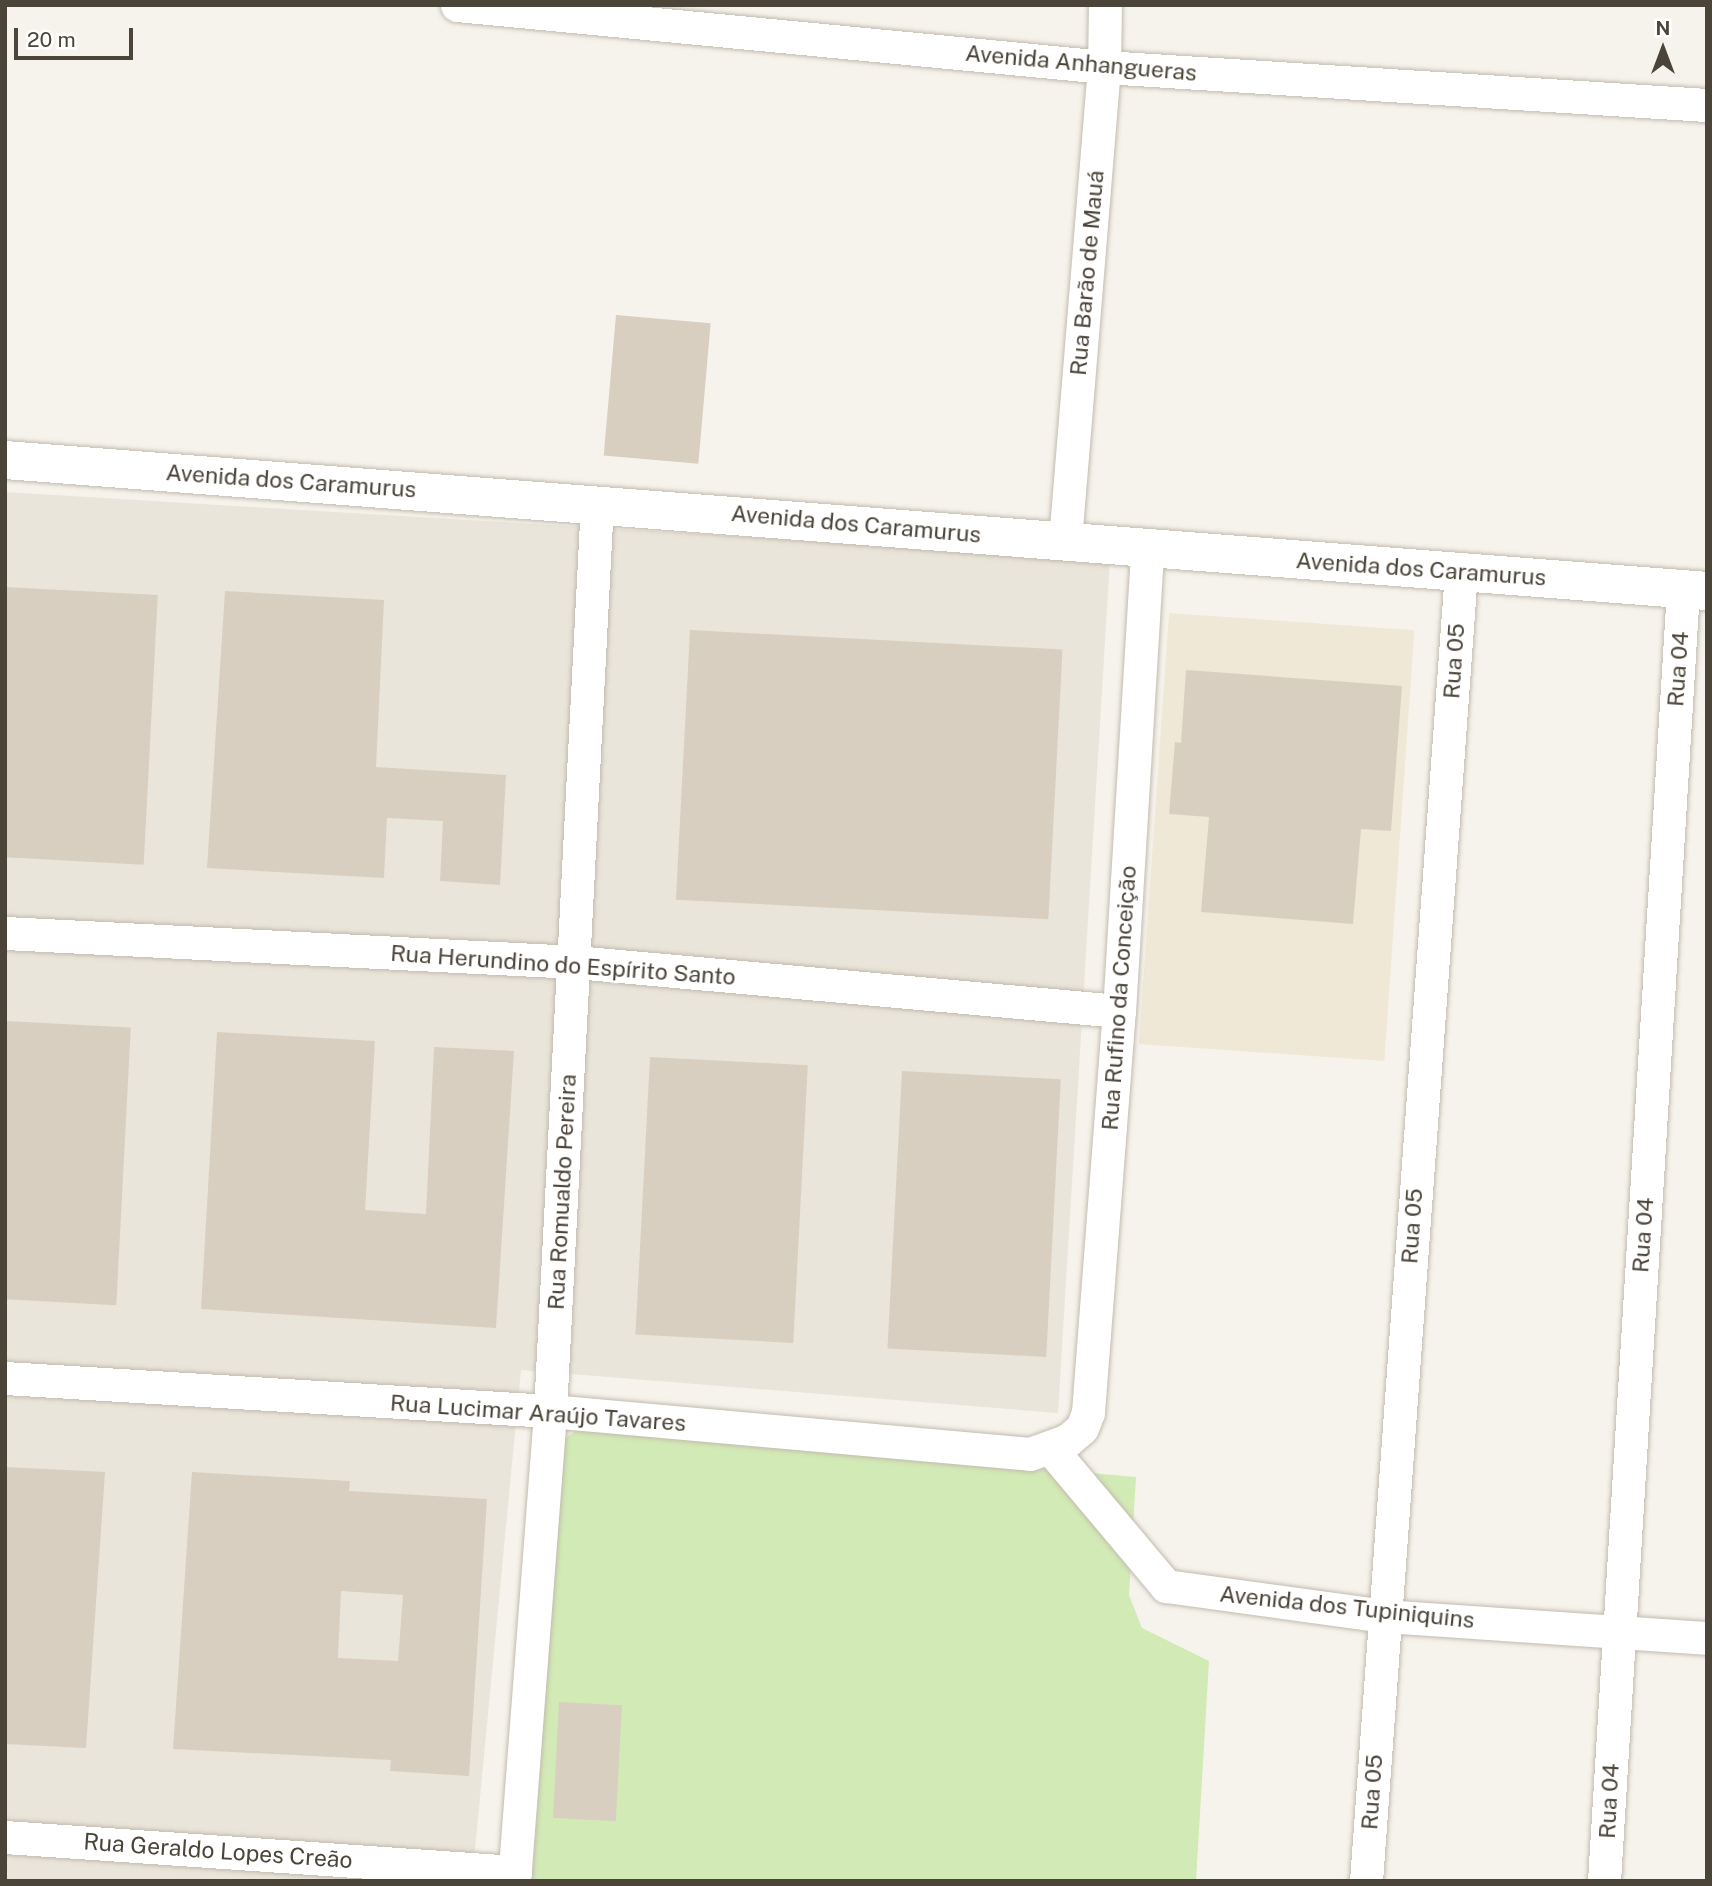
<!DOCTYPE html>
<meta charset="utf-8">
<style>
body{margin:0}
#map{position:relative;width:1712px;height:1886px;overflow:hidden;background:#f6f3ec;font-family:"Public Sans",sans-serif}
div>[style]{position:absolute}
.residential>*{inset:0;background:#eae5da}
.education>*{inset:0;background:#efe8d6;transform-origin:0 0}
.green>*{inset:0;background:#d2eab5}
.building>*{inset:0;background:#d8cfc1;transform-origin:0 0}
.roads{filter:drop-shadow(0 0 2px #c2bbae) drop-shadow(0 0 2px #c2bbae)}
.minor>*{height:33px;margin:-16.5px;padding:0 16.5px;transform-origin:16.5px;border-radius:16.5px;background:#fff}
.tertiary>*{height:38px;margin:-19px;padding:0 19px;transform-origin:19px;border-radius:19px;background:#fff}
span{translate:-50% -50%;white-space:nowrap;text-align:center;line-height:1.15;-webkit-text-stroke:5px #fff;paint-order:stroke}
.street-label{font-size:23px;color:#4b4439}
.frame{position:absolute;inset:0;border:7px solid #4b4439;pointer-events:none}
.north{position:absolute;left:1628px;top:14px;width:70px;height:70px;-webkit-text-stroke:5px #fff;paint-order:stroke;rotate:0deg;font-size:19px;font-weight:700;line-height:28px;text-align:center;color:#4b4439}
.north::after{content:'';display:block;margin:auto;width:24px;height:32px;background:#4b4439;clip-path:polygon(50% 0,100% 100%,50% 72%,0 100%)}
.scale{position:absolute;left:14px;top:28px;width:119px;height:32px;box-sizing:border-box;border:4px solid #4b4439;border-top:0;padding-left:9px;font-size:21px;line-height:24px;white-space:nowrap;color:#4b4439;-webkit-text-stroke:5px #fff;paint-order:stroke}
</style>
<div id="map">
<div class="residential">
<i style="clip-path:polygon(5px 492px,1110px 559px,1058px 1413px,521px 1370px,472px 1881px,5px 1881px)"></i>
</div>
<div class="education">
<i style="left:1169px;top:613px;width:246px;height:432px;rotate:4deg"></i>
</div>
<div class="green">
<i style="clip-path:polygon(580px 1428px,1136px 1477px,1129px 1595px,1142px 1628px,1209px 1661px,1196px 1881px,532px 1881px,564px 1439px)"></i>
</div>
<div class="building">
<i style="left:616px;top:315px;width:95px;height:141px;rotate:5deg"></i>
<i style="left:5px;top:587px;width:153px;height:270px;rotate:3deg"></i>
<i style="clip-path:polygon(225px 591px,384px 600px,376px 767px,506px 775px,500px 885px,440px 881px,443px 821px,387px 818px,384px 878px,207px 868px)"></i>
<i style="left:690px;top:630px;width:373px;height:270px;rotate:3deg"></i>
<i style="clip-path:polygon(1186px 670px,1402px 686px,1391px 831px,1361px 829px,1353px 924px,1201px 912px,1209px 817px,1169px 814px,1175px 742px,1181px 743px)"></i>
<i style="left:5px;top:1021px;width:126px;height:278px;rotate:3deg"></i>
<i style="clip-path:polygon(217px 1032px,375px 1041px,365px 1210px,426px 1214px,434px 1047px,514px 1051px,496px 1328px,201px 1309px)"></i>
<i style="left:650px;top:1057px;width:158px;height:278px;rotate:3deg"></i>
<i style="left:902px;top:1071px;width:159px;height:278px;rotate:3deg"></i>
<i style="clip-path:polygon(5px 1467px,105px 1472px,86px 1748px,5px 1744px)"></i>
<i style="clip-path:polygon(evenodd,192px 1472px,350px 1481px,349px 1491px,487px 1499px,469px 1776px,390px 1771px,391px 1760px,173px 1749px,192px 1472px,341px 1591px,403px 1595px,398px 1661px,338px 1658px,341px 1591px)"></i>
<i style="left:559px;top:1702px;width:63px;height:116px;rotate:3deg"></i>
</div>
<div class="roads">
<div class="minor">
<i style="left:457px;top:5px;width:650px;rotate:5.47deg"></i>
<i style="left:1104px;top:67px;width:604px;rotate:3.61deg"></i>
<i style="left:1065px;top:541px;width:476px;rotate:-85.3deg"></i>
<i style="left:1104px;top:67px;width:62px;rotate:-89.1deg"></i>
<i style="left:5px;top:933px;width:571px;rotate:2.91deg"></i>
<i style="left:575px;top:962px;width:546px;rotate:5.15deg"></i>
<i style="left:5px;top:1378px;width:546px;rotate:3.47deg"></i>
<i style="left:550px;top:1411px;width:482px;rotate:5.1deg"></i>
<i style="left:1030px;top:1454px;width:40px;rotate:-20.2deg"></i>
<i style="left:1068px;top:1440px;width:18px;rotate:-41deg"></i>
<i style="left:1082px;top:1428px;width:17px;rotate:-69deg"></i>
<i style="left:1088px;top:1412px;width:402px;rotate:-85.6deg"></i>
<i style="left:1119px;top:1011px;width:464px;rotate:-86.5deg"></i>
<i style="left:1051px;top:1449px;width:179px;rotate:50deg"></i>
<i style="left:1166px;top:1586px;width:220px;rotate:7.8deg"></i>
<i style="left:1384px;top:1616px;width:324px;rotate:3.9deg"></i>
<i style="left:5px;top:1837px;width:511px;rotate:3.93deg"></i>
<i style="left:514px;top:1881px;width:471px;rotate:-85.6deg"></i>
<i style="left:550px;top:1411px;width:909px;rotate:-87.04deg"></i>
<i style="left:1366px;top:1881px;width:1312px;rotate:-85.85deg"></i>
<i style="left:1604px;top:1881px;width:1293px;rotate:-86.5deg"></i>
</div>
<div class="tertiary">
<i style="left:5px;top:460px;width:1707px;rotate:4.4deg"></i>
</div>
</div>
<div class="street-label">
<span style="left:1081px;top:63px;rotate:5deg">Avenida Anhangueras</span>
<span style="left:1087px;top:273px;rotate:-85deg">Rua Barão de Mauá</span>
<span style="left:291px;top:481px;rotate:4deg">Avenida dos Caramurus</span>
<span style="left:856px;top:524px;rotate:5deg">Avenida dos Caramurus</span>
<span style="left:1421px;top:569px;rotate:4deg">Avenida dos Caramurus</span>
<span style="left:1454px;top:661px;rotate:-86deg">Rua 05</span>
<span style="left:1678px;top:669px;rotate:-86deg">Rua 04</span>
<span style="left:563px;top:965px;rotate:4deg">Rua Herundino do Espírito Santo</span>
<span style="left:1119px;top:998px;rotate:-86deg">Rua Rufino da Conceição</span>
<span style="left:562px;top:1192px;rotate:-87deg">Rua Romualdo Pereira</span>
<span style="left:1412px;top:1226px;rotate:-86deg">Rua 05</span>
<span style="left:1643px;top:1235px;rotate:-86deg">Rua 04</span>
<span style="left:538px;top:1413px;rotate:4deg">Rua Lucimar Araújo Tavares</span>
<span style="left:1347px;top:1607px;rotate:6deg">Avenida dos Tupiniquins</span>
<span style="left:1372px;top:1792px;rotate:-86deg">Rua 05</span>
<span style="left:1609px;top:1801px;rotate:-87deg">Rua 04</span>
<span style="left:218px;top:1851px;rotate:4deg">Rua Geraldo Lopes Creão</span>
</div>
<div class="frame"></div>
<div class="north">N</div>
<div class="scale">20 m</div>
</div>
